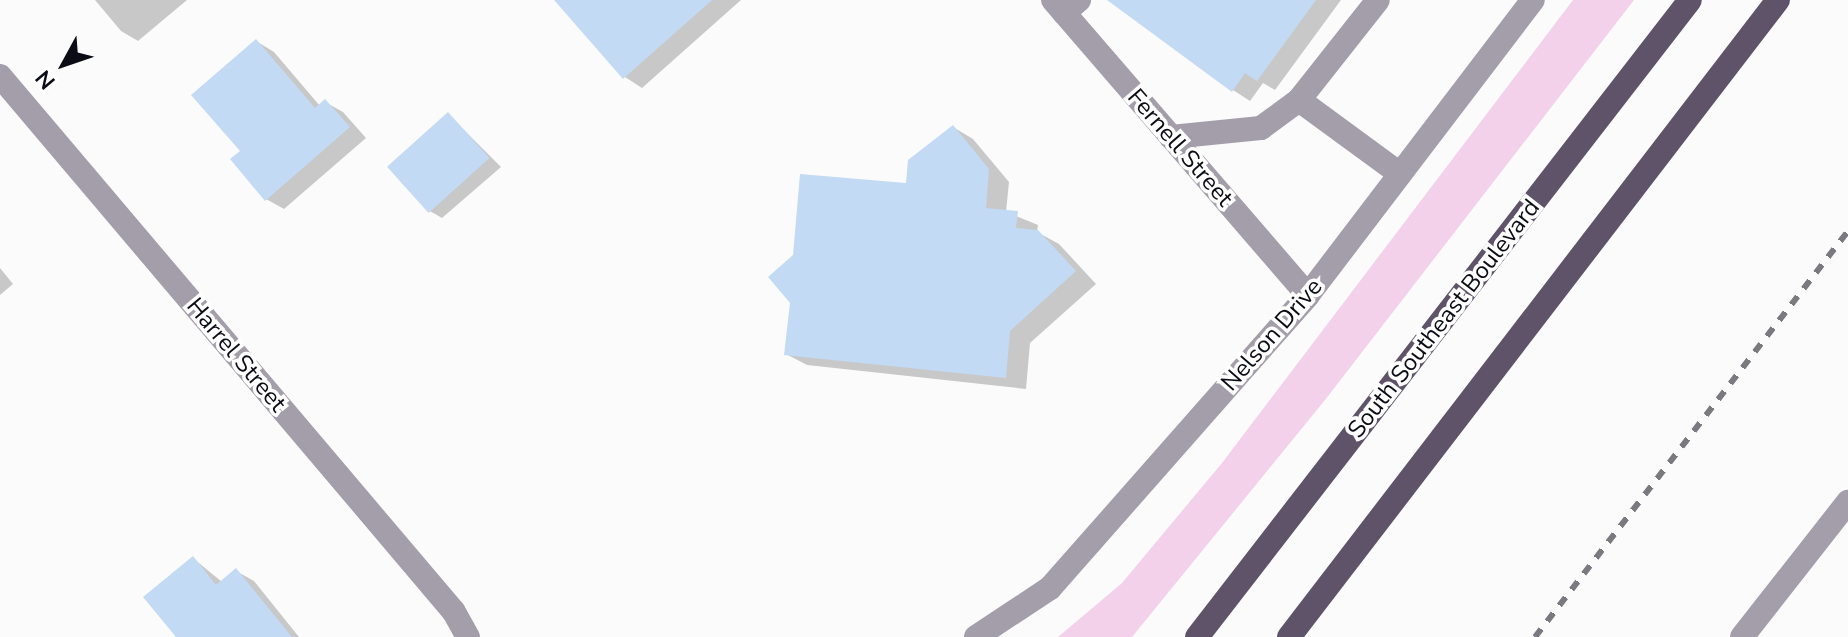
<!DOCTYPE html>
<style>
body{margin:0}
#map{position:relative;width:1848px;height:637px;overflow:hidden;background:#fbfbfb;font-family:"Nunito Sans",sans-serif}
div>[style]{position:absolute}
.green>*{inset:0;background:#f4d1ea}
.shadow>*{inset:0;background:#0003}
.building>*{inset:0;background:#c3daf4;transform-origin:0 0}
.lane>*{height:24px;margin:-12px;padding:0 12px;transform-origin:12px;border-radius:12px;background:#a49eab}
.street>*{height:24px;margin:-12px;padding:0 12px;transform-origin:12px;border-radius:12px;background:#a49eab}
.primary>*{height:24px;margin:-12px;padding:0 12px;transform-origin:12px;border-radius:12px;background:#5e5368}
.rail>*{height:6px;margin-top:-3px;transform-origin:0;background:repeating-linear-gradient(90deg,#79797f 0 10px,transparent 0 20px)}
span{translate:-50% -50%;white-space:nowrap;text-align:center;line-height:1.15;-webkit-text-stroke:7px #fff;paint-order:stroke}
.street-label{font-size:24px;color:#0b0c16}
.north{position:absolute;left:24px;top:24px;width:80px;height:80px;-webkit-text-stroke:6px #fff;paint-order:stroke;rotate:230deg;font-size:22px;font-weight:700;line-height:32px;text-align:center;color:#0b0c16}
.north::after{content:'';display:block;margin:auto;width:28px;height:36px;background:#0b0c16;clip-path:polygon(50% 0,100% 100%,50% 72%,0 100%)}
</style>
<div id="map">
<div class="green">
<i style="clip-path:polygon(1573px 0,1634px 0,1325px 400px,1132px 637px,1058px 637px,1122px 583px,1222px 463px)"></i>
</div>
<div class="shadow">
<i style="clip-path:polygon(95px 0,187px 0,138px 41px,121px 31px)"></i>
<i style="clip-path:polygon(568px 0,741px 0,642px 88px,625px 77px)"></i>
<i style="clip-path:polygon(1152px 0,1341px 0,1275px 90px,1263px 83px,1250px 101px,1233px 90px)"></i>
<i style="clip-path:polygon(256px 41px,274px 52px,320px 106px,325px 102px,343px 112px,366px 138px,284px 209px,266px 199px,243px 151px)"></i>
<i style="clip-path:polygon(448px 114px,501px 167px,442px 218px,428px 210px)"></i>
<i style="clip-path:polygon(953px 127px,973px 139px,1009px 182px,1006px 212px,1038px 225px,1037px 232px,1059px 244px,1096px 284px,1030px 343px,1026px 389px,807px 365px,786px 354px)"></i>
<i style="clip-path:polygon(0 268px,13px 284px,0 295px)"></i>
<i style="clip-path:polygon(194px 559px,222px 582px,236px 571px,254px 581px,299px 637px,178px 637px)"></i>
</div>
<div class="building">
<i style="clip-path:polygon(554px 0,712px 0,623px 79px)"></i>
<i style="clip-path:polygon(1107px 0,1316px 0,1257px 81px,1245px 73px,1232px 92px)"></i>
<i style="clip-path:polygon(256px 39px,315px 108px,325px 99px,350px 127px,265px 201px,230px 159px,240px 151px,191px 95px)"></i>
<i style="left:448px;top:112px;width:62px;height:82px;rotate:48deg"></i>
<i style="clip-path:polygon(953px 125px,989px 169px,986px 208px,1018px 211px,1016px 228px,1038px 230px,1076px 271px,1010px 331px,1006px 378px,784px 355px,790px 303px,768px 277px,793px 255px,800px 174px,906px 183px,908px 160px)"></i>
<i style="clip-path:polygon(193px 556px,216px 585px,236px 568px,292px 637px,176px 637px,143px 597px)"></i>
</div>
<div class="lane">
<i style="left:1064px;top:13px;width:20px;rotate:-41deg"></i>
<i style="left:1299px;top:100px;width:125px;rotate:36.2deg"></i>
<i style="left:1171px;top:137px;width:90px;rotate:-5.7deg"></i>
<i style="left:1261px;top:128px;width:47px;rotate:-36.4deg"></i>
<i style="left:1299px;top:100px;width:127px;rotate:-51.7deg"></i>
</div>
<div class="street">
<i style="left:1053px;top:0;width:390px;rotate:49.2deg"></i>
<i style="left:0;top:76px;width:702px;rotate:49.73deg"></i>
<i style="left:454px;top:612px;width:29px;rotate:61deg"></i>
<i style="left:976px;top:637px;width:89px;rotate:-33.5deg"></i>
<i style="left:1050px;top:588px;width:390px;rotate:-48.6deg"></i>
<i style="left:1308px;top:295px;width:371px;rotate:-52.7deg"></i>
<i style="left:1742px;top:637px;width:172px;rotate:-51.9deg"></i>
</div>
<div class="primary">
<i style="left:1197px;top:637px;width:805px;rotate:-52.26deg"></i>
<i style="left:1289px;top:637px;width:803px;rotate:-52.49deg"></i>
</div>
<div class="rail">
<i style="left:1535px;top:637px;width:513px;rotate:-52.37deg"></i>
</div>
<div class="street-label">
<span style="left:1180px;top:148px;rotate:49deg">Fernell Street</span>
<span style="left:1444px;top:319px;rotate:-52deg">South Southeast Boulevard</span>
<span style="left:1272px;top:335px;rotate:-49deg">Nelson Drive</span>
<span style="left:236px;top:355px;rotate:50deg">Harrel Street</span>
</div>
<div class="north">N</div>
</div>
